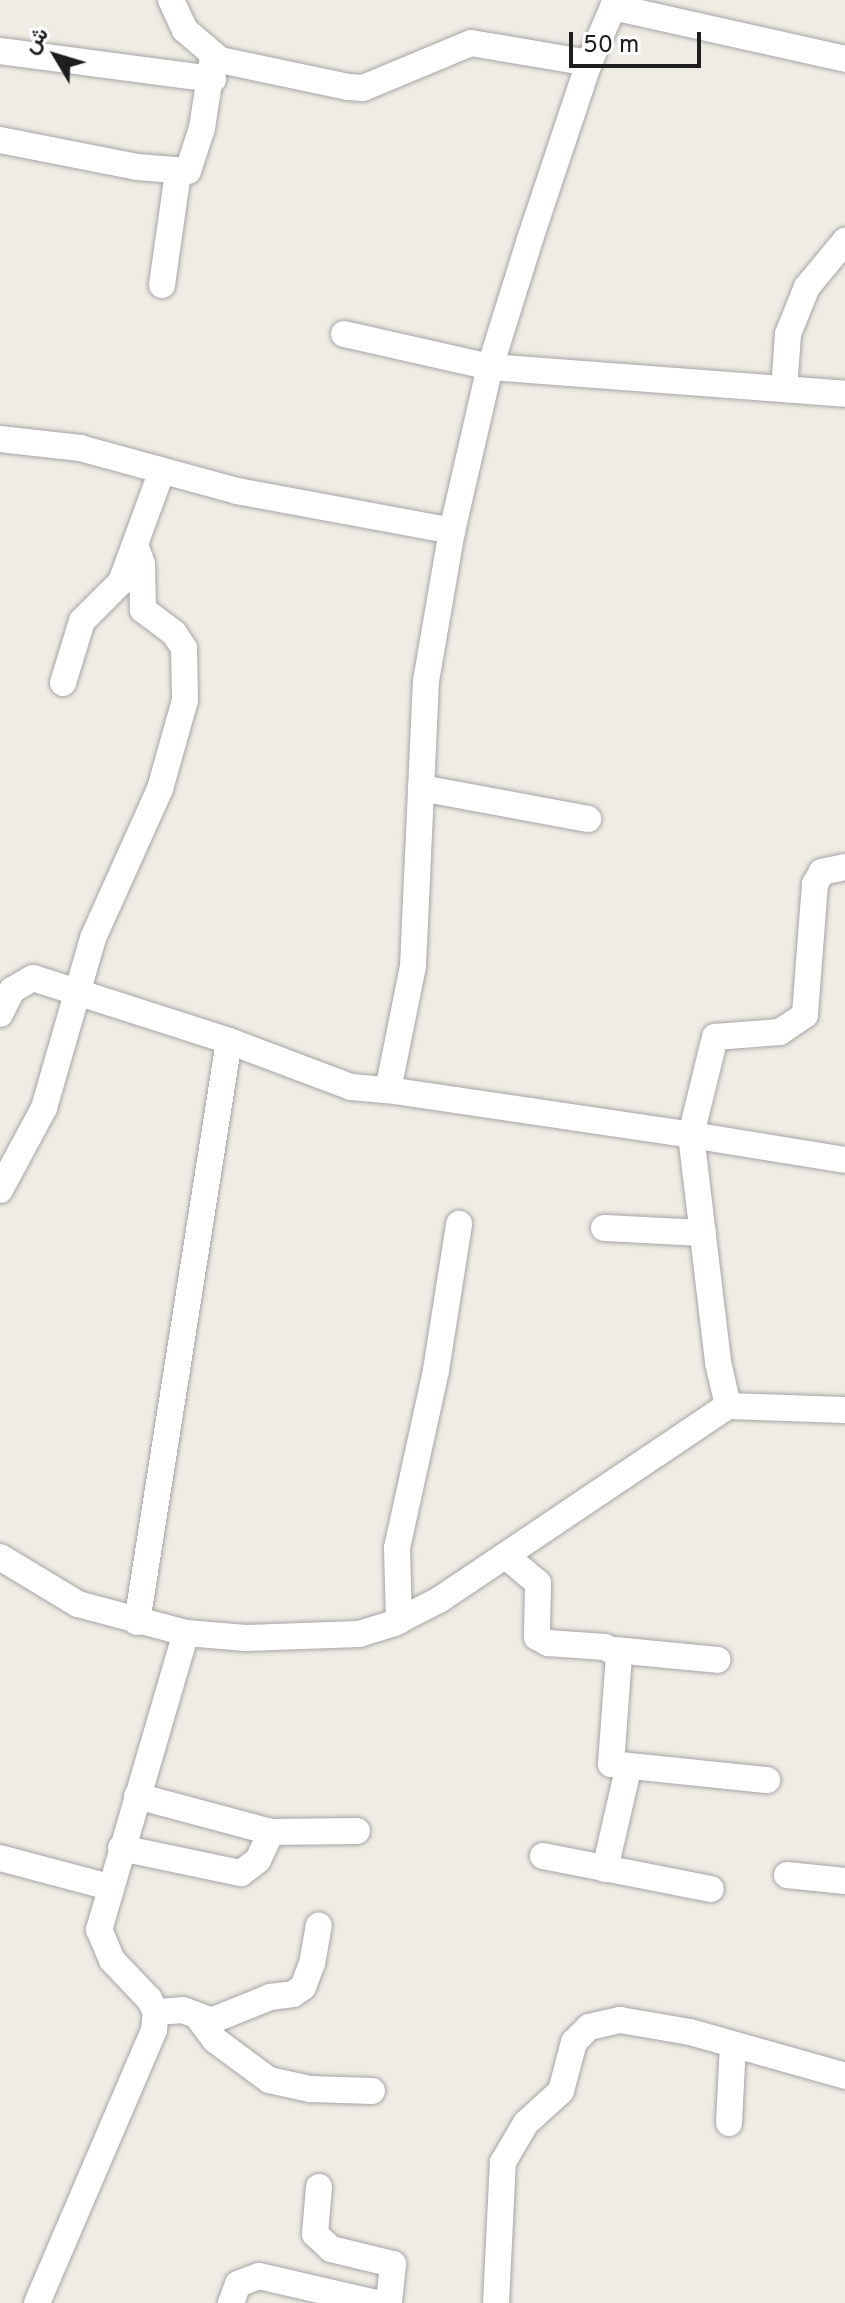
<!DOCTYPE html>
<meta charset="utf-8">
<style>
body{margin:0}
#map{position:relative;width:845px;height:2303px;overflow:hidden;background:#efece4;font-family:Overpass,Vazirmatn,sans-serif}
div>[style]{position:absolute}
.roads{filter:drop-shadow(0 0 2px #a5a5a5) drop-shadow(0 0 2px #a5a5a5)}
.minor>*{height:26px;margin:-13px;padding:0 13px;transform-origin:13px;border-radius:13px;background:#fff}
span{translate:-50% -50%;white-space:nowrap;text-align:center;line-height:1.15;-webkit-text-stroke:6px #fff;paint-order:stroke}
.north{position:absolute;left:16px;top:16px;width:80px;height:80px;-webkit-text-stroke:6px #fff;paint-order:stroke;rotate:308deg;font-size:22px;font-weight:700;line-height:32px;text-align:center;color:#1e1e1e}
.north::after{content:'';display:block;margin:auto;width:28px;height:36px;background:#1e1e1e;clip-path:polygon(50% 0,100% 100%,50% 72%,0 100%)}
.scale{position:absolute;left:569px;top:32px;width:132px;height:36px;box-sizing:border-box;border:4px solid #1e1e1e;border-top:0;padding-left:10px;font-size:24px;line-height:28px;white-space:nowrap;color:#1e1e1e;-webkit-text-stroke:6px #fff;paint-order:stroke}
</style>
<div id="map">
<div class="roads">
<div class="minor">
<i style="left:171px;top:0;width:33px;rotate:65deg"></i>
<i style="left:185px;top:30px;width:46px;rotate:40.6deg"></i>
<i style="left:220px;top:60px;width:131px;rotate:11.9deg"></i>
<i style="left:348px;top:87px;width:15px;rotate:4deg"></i>
<i style="left:363px;top:88px;width:117px;rotate:-22.6deg"></i>
<i style="left:471px;top:43px;width:120px;rotate:9.6deg"></i>
<i style="left:613px;top:7px;width:238px;rotate:12.6deg"></i>
<i style="left:0;top:51px;width:215px;rotate:7.5deg"></i>
<i style="left:0;top:140px;width:140px;rotate:11.1deg"></i>
<i style="left:137px;top:167px;width:51px;rotate:4.5deg"></i>
<i style="left:188px;top:171px;width:45px;rotate:-72deg"></i>
<i style="left:202px;top:128px;width:72px;rotate:-81.2deg"></i>
<i style="left:162px;top:285px;width:113px;rotate:-81.9deg"></i>
<i style="left:344px;top:334px;width:150px;rotate:12.7deg"></i>
<i style="left:490px;top:367px;width:356px;rotate:4.3deg"></i>
<i style="left:784px;top:389px;width:55px;rotate:-85.8deg"></i>
<i style="left:788px;top:334px;width:51px;rotate:-68deg"></i>
<i style="left:807px;top:287px;width:60px;rotate:-50.4deg"></i>
<i style="left:0;top:439px;width:81px;rotate:6.4deg"></i>
<i style="left:80px;top:448px;width:163px;rotate:15.3deg"></i>
<i style="left:237px;top:491px;width:219px;rotate:10.5deg"></i>
<i style="left:63px;top:683px;width:65px;rotate:-73deg"></i>
<i style="left:82px;top:621px;width:55px;rotate:-45deg"></i>
<i style="left:121px;top:582px;width:116px;rotate:-69.8deg"></i>
<i style="left:421px;top:788px;width:170px;rotate:10.5deg"></i>
<i style="left:845px;top:867px;width:24px;rotate:168deg"></i>
<i style="left:822px;top:872px;width:14px;rotate:120deg"></i>
<i style="left:815px;top:884px;width:131px;rotate:94.4deg"></i>
<i style="left:805px;top:1015px;width:30px;rotate:146deg"></i>
<i style="left:780px;top:1032px;width:65px;rotate:175.6deg"></i>
<i style="left:715px;top:1037px;width:101px;rotate:103.8deg"></i>
<i style="left:691px;top:1135px;width:156px;rotate:9.2deg"></i>
<i style="left:0;top:1014px;width:27px;rotate:-63deg"></i>
<i style="left:12px;top:990px;width:24px;rotate:-30deg"></i>
<i style="left:33px;top:978px;width:206px;rotate:17.8deg"></i>
<i style="left:229px;top:1041px;width:130px;rotate:20.7deg"></i>
<i style="left:351px;top:1087px;width:37px;rotate:5deg"></i>
<i style="left:388px;top:1090px;width:126px;rotate:-78.6deg"></i>
<i style="left:413px;top:966px;width:285px;rotate:-87.4deg"></i>
<i style="left:426px;top:681px;width:152px;rotate:-80.2deg"></i>
<i style="left:452px;top:531px;width:168px;rotate:-77deg"></i>
<i style="left:490px;top:367px;width:134px;rotate:-72.6deg"></i>
<i style="left:530px;top:239px;width:186px;rotate:-71.5deg"></i>
<i style="left:589px;top:63px;width:69px;rotate:-66.8deg"></i>
<i style="left:388px;top:1090px;width:306px;rotate:8.4deg"></i>
<i style="left:691px;top:1135px;width:229px;rotate:83.2deg"></i>
<i style="left:718px;top:1362px;width:45px;rotate:77.2deg"></i>
<i style="left:0;top:1190px;width:93px;rotate:-61.8deg"></i>
<i style="left:44px;top:1108px;width:177px;rotate:-73.9deg"></i>
<i style="left:93px;top:938px;width:163px;rotate:-65.8deg"></i>
<i style="left:160px;top:789px;width:92px;rotate:-74.3deg"></i>
<i style="left:185px;top:700px;width:52px;rotate:-91.1deg"></i>
<i style="left:184px;top:648px;width:18px;rotate:-124deg"></i>
<i style="left:174px;top:633px;width:39px;rotate:-143deg"></i>
<i style="left:143px;top:610px;width:46px;rotate:-91.2deg"></i>
<i style="left:142px;top:564px;width:20px;rotate:-110deg"></i>
<i style="left:604px;top:1228px;width:99px;rotate:2.9deg"></i>
<i style="left:506px;top:1556px;width:42px;rotate:40.2deg"></i>
<i style="left:538px;top:1583px;width:54px;rotate:91.1deg"></i>
<i style="left:537px;top:1637px;width:13px;rotate:29deg"></i>
<i style="left:548px;top:1643px;width:57px;rotate:4deg"></i>
<i style="left:605px;top:1647px;width:16px;rotate:30deg"></i>
<i style="left:619px;top:1655px;width:109px;rotate:94.2deg"></i>
<i style="left:611px;top:1764px;width:157px;rotate:5.9deg"></i>
<i style="left:0;top:1557px;width:91px;rotate:31.1deg"></i>
<i style="left:78px;top:1604px;width:112px;rotate:15deg"></i>
<i style="left:186px;top:1633px;width:60px;rotate:4.8deg"></i>
<i style="left:246px;top:1638px;width:113px;rotate:-2deg"></i>
<i style="left:359px;top:1634px;width:37px;rotate:-17deg"></i>
<i style="left:394px;top:1623px;width:51px;rotate:-27.1deg"></i>
<i style="left:439px;top:1600px;width:348px;rotate:-33.9deg"></i>
<i style="left:728px;top:1406px;width:117px;rotate:2deg"></i>
<i style="left:399px;top:1621px;width:73px;rotate:-91.6deg"></i>
<i style="left:397px;top:1548px;width:182px;rotate:-77.6deg"></i>
<i style="left:436px;top:1370px;width:148px;rotate:-81deg"></i>
<i style="left:137px;top:1622px;width:588px;rotate:-81deg"></i>
<i style="left:615px;top:1650px;width:103px;rotate:5.5deg"></i>
<i style="left:137px;top:1796px;width:139px;rotate:15deg"></i>
<i style="left:121px;top:1848px;width:123px;rotate:11.8deg"></i>
<i style="left:241px;top:1873px;width:21px;rotate:-37deg"></i>
<i style="left:258px;top:1860px;width:31px;rotate:-65deg"></i>
<i style="left:271px;top:1832px;width:86px;rotate:-0.7deg"></i>
<i style="left:543px;top:1856px;width:171px;rotate:11.1deg"></i>
<i style="left:0;top:1858px;width:113px;rotate:14.9deg"></i>
<i style="left:605px;top:1869px;width:103px;rotate:-77deg"></i>
<i style="left:787px;top:1875px;width:58px;rotate:5.9deg"></i>
<i style="left:156px;top:2012px;width:27px;rotate:-4deg"></i>
<i style="left:183px;top:2010px;width:30px;rotate:21deg"></i>
<i style="left:211px;top:2021px;width:64px;rotate:-22.1deg"></i>
<i style="left:270px;top:1997px;width:23px;rotate:-7deg"></i>
<i style="left:293px;top:1994px;width:12px;rotate:-35deg"></i>
<i style="left:303px;top:1987px;width:25px;rotate:-69deg"></i>
<i style="left:312px;top:1964px;width:39px;rotate:-80deg"></i>
<i style="left:197px;top:2016px;width:30px;rotate:53deg"></i>
<i style="left:215px;top:2040px;width:67px;rotate:36.5deg"></i>
<i style="left:269px;top:2080px;width:42px;rotate:12.4deg"></i>
<i style="left:310px;top:2089px;width:62px;rotate:1.8deg"></i>
<i style="left:729px;top:2123px;width:78px;rotate:-87.1deg"></i>
<i style="left:319px;top:2187px;width:47px;rotate:94.9deg"></i>
<i style="left:315px;top:2234px;width:22px;rotate:43deg"></i>
<i style="left:331px;top:2249px;width:64px;rotate:13.6deg"></i>
<i style="left:393px;top:2264px;width:39px;rotate:96deg"></i>
<i style="left:37px;top:2303px;width:297px;rotate:-66.8deg"></i>
<i style="left:154px;top:2030px;width:18px;rotate:-84deg"></i>
<i style="left:156px;top:2012px;width:15px;rotate:-118deg"></i>
<i style="left:149px;top:1999px;width:54px;rotate:-133.5deg"></i>
<i style="left:112px;top:1960px;width:33px;rotate:-113deg"></i>
<i style="left:99px;top:1930px;width:309px;rotate:-73.7deg"></i>
<i style="left:231px;top:2303px;width:20px;rotate:-70deg"></i>
<i style="left:238px;top:2284px;width:22px;rotate:-21deg"></i>
<i style="left:259px;top:2276px;width:120px;rotate:13deg"></i>
<i style="left:496px;top:2303px;width:141px;rotate:-87.2deg"></i>
<i style="left:503px;top:2162px;width:45px;rotate:-59.5deg"></i>
<i style="left:526px;top:2123px;width:47px;rotate:-42.4deg"></i>
<i style="left:561px;top:2091px;width:51px;rotate:-75.1deg"></i>
<i style="left:574px;top:2042px;width:21px;rotate:-45deg"></i>
<i style="left:589px;top:2027px;width:32px;rotate:-13deg"></i>
<i style="left:620px;top:2020px;width:71px;rotate:9.7deg"></i>
<i style="left:690px;top:2032px;width:161px;rotate:15.8deg"></i>
</div>
</div>
<div class="north">ش</div>
<div class="scale">50 m</div>
</div>
